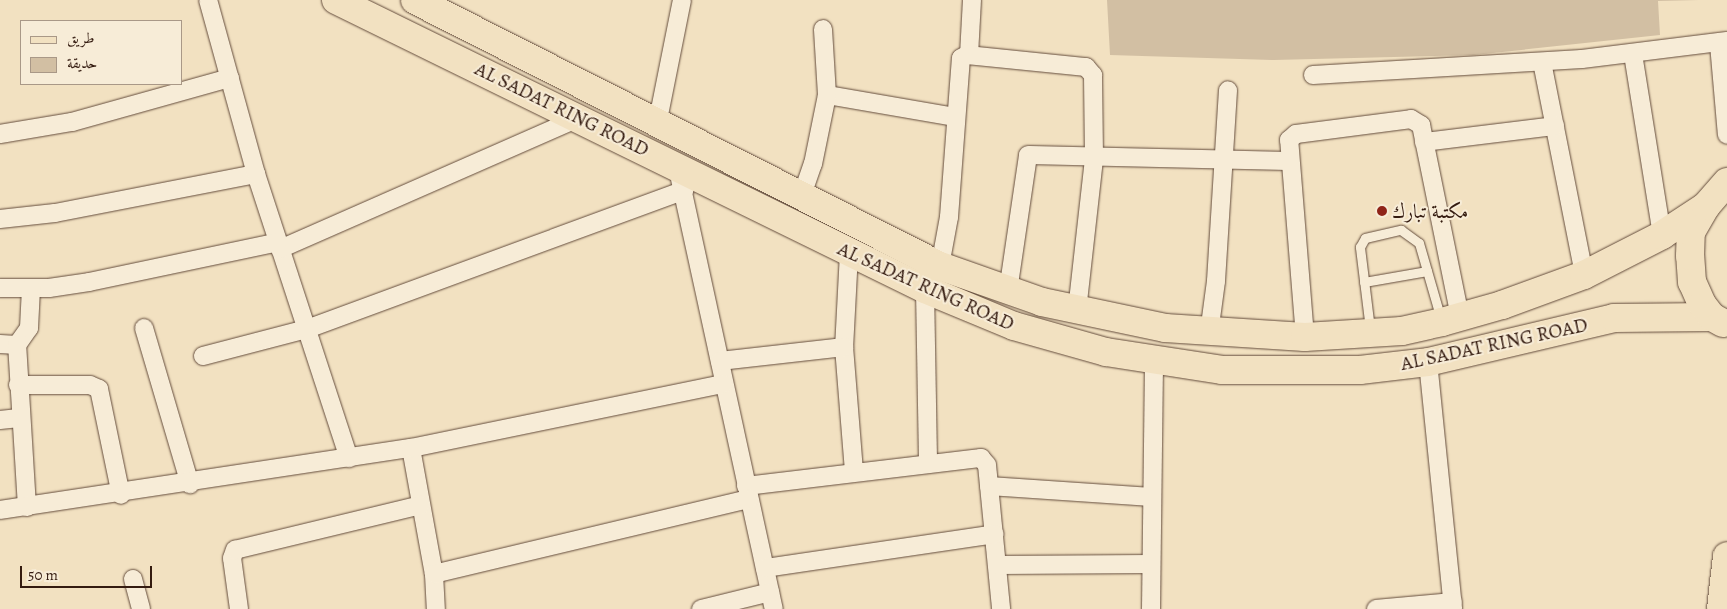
<!DOCTYPE html>
<meta charset="utf-8">
<style>
body{margin:0}
#map{position:relative;width:1727px;height:609px;overflow:hidden;background:#f2e1c1;font-family:Alegreya,Amiri,serif}
div>[style]{position:absolute}
.green>*{inset:0;background:#d2bfa3}
.roads{filter:drop-shadow(0 0 1px #644c3c) drop-shadow(0 0 1px #644c3c)}
.service>*{height:9px;margin:-4.5px;padding:0 4.5px;transform-origin:4.5px;border-radius:4.5px;background:#f7ecd7}
.minor>*{height:18px;margin:-9px;padding:0 9px;transform-origin:9px;border-radius:9px;background:#f7ecd7}
.primary>*{height:28px;margin:-14px;padding:0 14px;transform-origin:14px;border-radius:14px;background:#f2e1c1}
.trunk>*{height:28px;margin:-14px;padding:0 14px;transform-origin:14px;border-radius:14px;background:#f2e1c1}
.dots>*{width:14px;height:14px;translate:-50% -50%;box-sizing:border-box;border:2px solid #f7ecd7;border-radius:50%}
span{translate:-50% -50%;white-space:nowrap;text-align:center;line-height:1.15;-webkit-text-stroke:4px #f7ecd7;paint-order:stroke}
.street-label{font-size:20px;color:#341b10}
.poi-label{font-size:20px;color:#341b10}
.left{translate:0 -50%;text-align:left}
.legend{position:absolute;left:20px;top:20px;width:162px;height:65px;box-sizing:border-box;background:#f7ecd7;border:1px solid #a99887;margin:0;padding:6px 9px;list-style:none;font-size:15px;color:#341b10}
.legend li{display:flex;align-items:center;gap:10px;height:25px}
.legend b{width:25px;border:1px solid #a99887}
.scale{position:absolute;left:20px;top:566px;width:132px;height:22px;box-sizing:border-box;border:2px solid #341b10;border-top:0;padding-left:6px;font-size:15px;line-height:18px;white-space:nowrap;color:#341b10;-webkit-text-stroke:4px #f7ecd7;paint-order:stroke}
</style>
<div id="map">
<div class="green">
<i style="clip-path:polygon(1107px 0,1699px 0,1658px 1px,1660px 35px,1474px 55px,1274px 60px,1110px 55px)"></i>
</div>
<div class="roads">
<div class="service">
<i style="left:1364px;top:282px;width:64px;rotate:-9.9deg"></i>
<i style="left:1370px;top:329px;width:83px;rotate:-97deg"></i>
<i style="left:1360px;top:247px;width:10px;rotate:-61deg"></i>
<i style="left:1365px;top:238px;width:37px;rotate:-13deg"></i>
<i style="left:1401px;top:230px;width:22px;rotate:36deg"></i>
<i style="left:1419px;top:243px;width:79px;rotate:73.9deg"></i>
</div>
<div class="minor">
<i style="left:1719px;top:44px;width:91px;rotate:85deg"></i>
<i style="left:1633px;top:54px;width:183px;rotate:80.9deg"></i>
<i style="left:969px;top:55px;width:55px;rotate:-86.9deg"></i>
<i style="left:1542px;top:62px;width:217px;rotate:78.8deg"></i>
<i style="left:1313px;top:75px;width:269px;rotate:-3.4deg"></i>
<i style="left:1582px;top:59px;width:146px;rotate:-7.1deg"></i>
<i style="left:827px;top:95px;width:129px;rotate:9.8deg"></i>
<i style="left:657px;top:125px;width:127px;rotate:-78.7deg"></i>
<i style="left:0;top:134px;width:73px;rotate:-9.5deg"></i>
<i style="left:72px;top:122px;width:164px;rotate:-15.6deg"></i>
<i style="left:1424px;top:142px;width:132px;rotate:-7deg"></i>
<i style="left:256px;top:174px;width:299px;rotate:71.9deg"></i>
<i style="left:680px;top:179px;width:440px;rotate:77.7deg"></i>
<i style="left:801px;top:198px;width:36px;rotate:-71deg"></i>
<i style="left:813px;top:164px;width:70px;rotate:-78.5deg"></i>
<i style="left:827px;top:95px;width:66px;rotate:-93.5deg"></i>
<i style="left:0;top:219px;width:55px;rotate:-6.2deg"></i>
<i style="left:55px;top:213px;width:205px;rotate:-11deg"></i>
<i style="left:256px;top:174px;width:180px;rotate:-105.4deg"></i>
<i style="left:280px;top:249px;width:328px;rotate:-23.7deg"></i>
<i style="left:849px;top:253px;width:94px;rotate:93deg"></i>
<i style="left:844px;top:347px;width:125px;rotate:85.4deg"></i>
<i style="left:940px;top:266px;width:50px;rotate:-79.6deg"></i>
<i style="left:949px;top:217px;width:159px;rotate:-85.7deg"></i>
<i style="left:961px;top:58px;width:7px;rotate:-27deg"></i>
<i style="left:967px;top:55px;width:120px;rotate:5.8deg"></i>
<i style="left:1086px;top:67px;width:11px;rotate:49deg"></i>
<i style="left:1093px;top:75px;width:84px;rotate:89.3deg"></i>
<i style="left:1094px;top:159px;width:153px;rotate:96.4deg"></i>
<i style="left:0;top:288px;width:49px"></i>
<i style="left:49px;top:288px;width:40px;rotate:-8.5deg"></i>
<i style="left:89px;top:282px;width:193px;rotate:-11.9deg"></i>
<i style="left:925px;top:289px;width:175px;rotate:89deg"></i>
<i style="left:1008px;top:291px;width:137px;rotate:-81.6deg"></i>
<i style="left:1028px;top:155px;width:262px;rotate:1.3deg"></i>
<i style="left:144px;top:328px;width:163px;rotate:73.6deg"></i>
<i style="left:1209px;top:333px;width:52px;rotate:-82.3deg"></i>
<i style="left:1216px;top:281px;width:191px;rotate:-86.4deg"></i>
<i style="left:1305px;top:337px;width:198px;rotate:-94.6deg"></i>
<i style="left:1289px;top:140px;width:9px;rotate:-41deg"></i>
<i style="left:1296px;top:134px;width:116px;rotate:-7.4deg"></i>
<i style="left:1411px;top:119px;width:12px;rotate:31deg"></i>
<i style="left:1421px;top:125px;width:195px;rotate:78.5deg"></i>
<i style="left:0;top:344px;width:17px;rotate:3deg"></i>
<i style="left:203px;top:356px;width:107px;rotate:-14.6deg"></i>
<i style="left:307px;top:329px;width:402px;rotate:-20.2deg"></i>
<i style="left:720px;top:361px;width:125px;rotate:-6.4deg"></i>
<i style="left:1428px;top:362px;width:248px;rotate:84.2deg"></i>
<i style="left:18px;top:385px;width:72px"></i>
<i style="left:90px;top:385px;width:10px;rotate:24deg"></i>
<i style="left:99px;top:389px;width:108px;rotate:78.3deg"></i>
<i style="left:0;top:420px;width:19px;rotate:-6deg"></i>
<i style="left:411px;top:448px;width:128px;rotate:79.7deg"></i>
<i style="left:434px;top:574px;width:35px;rotate:87deg"></i>
<i style="left:746px;top:486px;width:237px;rotate:-6.8deg"></i>
<i style="left:981px;top:458px;width:9px;rotate:49deg"></i>
<i style="left:987px;top:465px;width:145px;rotate:84.4deg"></i>
<i style="left:989px;top:486px;width:163px;rotate:3.9deg"></i>
<i style="left:27px;top:507px;width:162px;rotate:-93.5deg"></i>
<i style="left:17px;top:345px;width:21px;rotate:-55deg"></i>
<i style="left:29px;top:328px;width:40px;rotate:-87.1deg"></i>
<i style="left:0;top:510px;width:416px;rotate:-8.6deg"></i>
<i style="left:411px;top:448px;width:319px;rotate:-11.6deg"></i>
<i style="left:997px;top:565px;width:154px;rotate:-0.4deg"></i>
<i style="left:765px;top:568px;width:232px;rotate:-8.4deg"></i>
<i style="left:434px;top:574px;width:324px;rotate:-13.4deg"></i>
<i style="left:133px;top:579px;width:31px;rotate:75deg"></i>
<i style="left:239px;top:609px;width:51px;rotate:-97.8deg"></i>
<i style="left:232px;top:558px;width:9px;rotate:-69deg"></i>
<i style="left:235px;top:550px;width:191px;rotate:-13.6deg"></i>
<i style="left:701px;top:609px;width:71px;rotate:-13.8deg"></i>
<i style="left:1151px;top:609px;width:248px;rotate:-89.3deg"></i>
<i style="left:1376px;top:609px;width:77px;rotate:-5.2deg"></i>
</div>
<div class="primary">
<i style="left:1721px;top:609px;width:53px;rotate:-83.5deg"></i>
</div>
<div class="trunk">
<i style="left:336px;top:0;width:656px;rotate:26.14deg"></i>
<i style="left:925px;top:289px;width:96px;rotate:22.6deg"></i>
<i style="left:1014px;top:326px;width:96px;rotate:15.8deg"></i>
<i style="left:1106px;top:352px;width:117px;rotate:8.8deg"></i>
<i style="left:1222px;top:370px;width:138px"></i>
<i style="left:1360px;top:370px;width:68px;rotate:-6.7deg"></i>
<i style="left:1428px;top:362px;width:191px;rotate:-13.3deg"></i>
<i style="left:1614px;top:318px;width:98px;rotate:-0.6deg"></i>
<i style="left:415px;top:0;width:589px;rotate:26.87deg"></i>
<i style="left:940px;top:266px;width:108px;rotate:19.4deg"></i>
<i style="left:1042px;top:302px;width:126px;rotate:11.9deg"></i>
<i style="left:1165px;top:328px;width:140px;rotate:3.7deg"></i>
<i style="left:1305px;top:337px;width:97px;rotate:-3.5deg"></i>
<i style="left:1402px;top:331px;width:41px;rotate:-12.7deg"></i>
<i style="left:1442px;top:322px;width:62px;rotate:-15.8deg"></i>
<i style="left:1502px;top:305px;width:87px;rotate:-20.1deg"></i>
<i style="left:1584px;top:275px;width:88px;rotate:-27.1deg"></i>
<i style="left:1662px;top:235px;width:53px;rotate:-33.4deg"></i>
<i style="left:1723px;top:323px;width:13px;rotate:-151deg"></i>
<i style="left:1712px;top:317px;width:16px;rotate:-128deg"></i>
<i style="left:1702px;top:304px;width:24px;rotate:-114deg"></i>
<i style="left:1692px;top:282px;width:26px;rotate:-94deg"></i>
<i style="left:1690px;top:256px;width:24px;rotate:-88deg"></i>
<i style="left:1691px;top:232px;width:30px;rotate:-60deg"></i>
<i style="left:1706px;top:206px;width:32px;rotate:-49deg"></i>
</div>
</div>
<div class="dots">
<i style="left:1382px;top:211px;background:#8f2418"></i>
</div>
<div class="street-label">
<span style="left:562px;top:109px;rotate:26deg">AL SADAT RING ROAD</span>
<span style="left:926px;top:286px;rotate:24deg">AL SADAT RING ROAD</span>
<span style="left:1494px;top:344px;rotate:-12deg">AL SADAT RING ROAD</span>
</div>
<div class="poi-label">
<span class="left" style="left:1392px;top:211px">مكتبة تبارك</span>
</div>
<ul class="legend">
<li><b style="height:6px;background:#f2e1c1"></b>طريق</li>
<li><b style="height:14px;background:#d2bfa3"></b>حديقة</li>
</ul>
<div class="scale">50 m</div>
</div>
